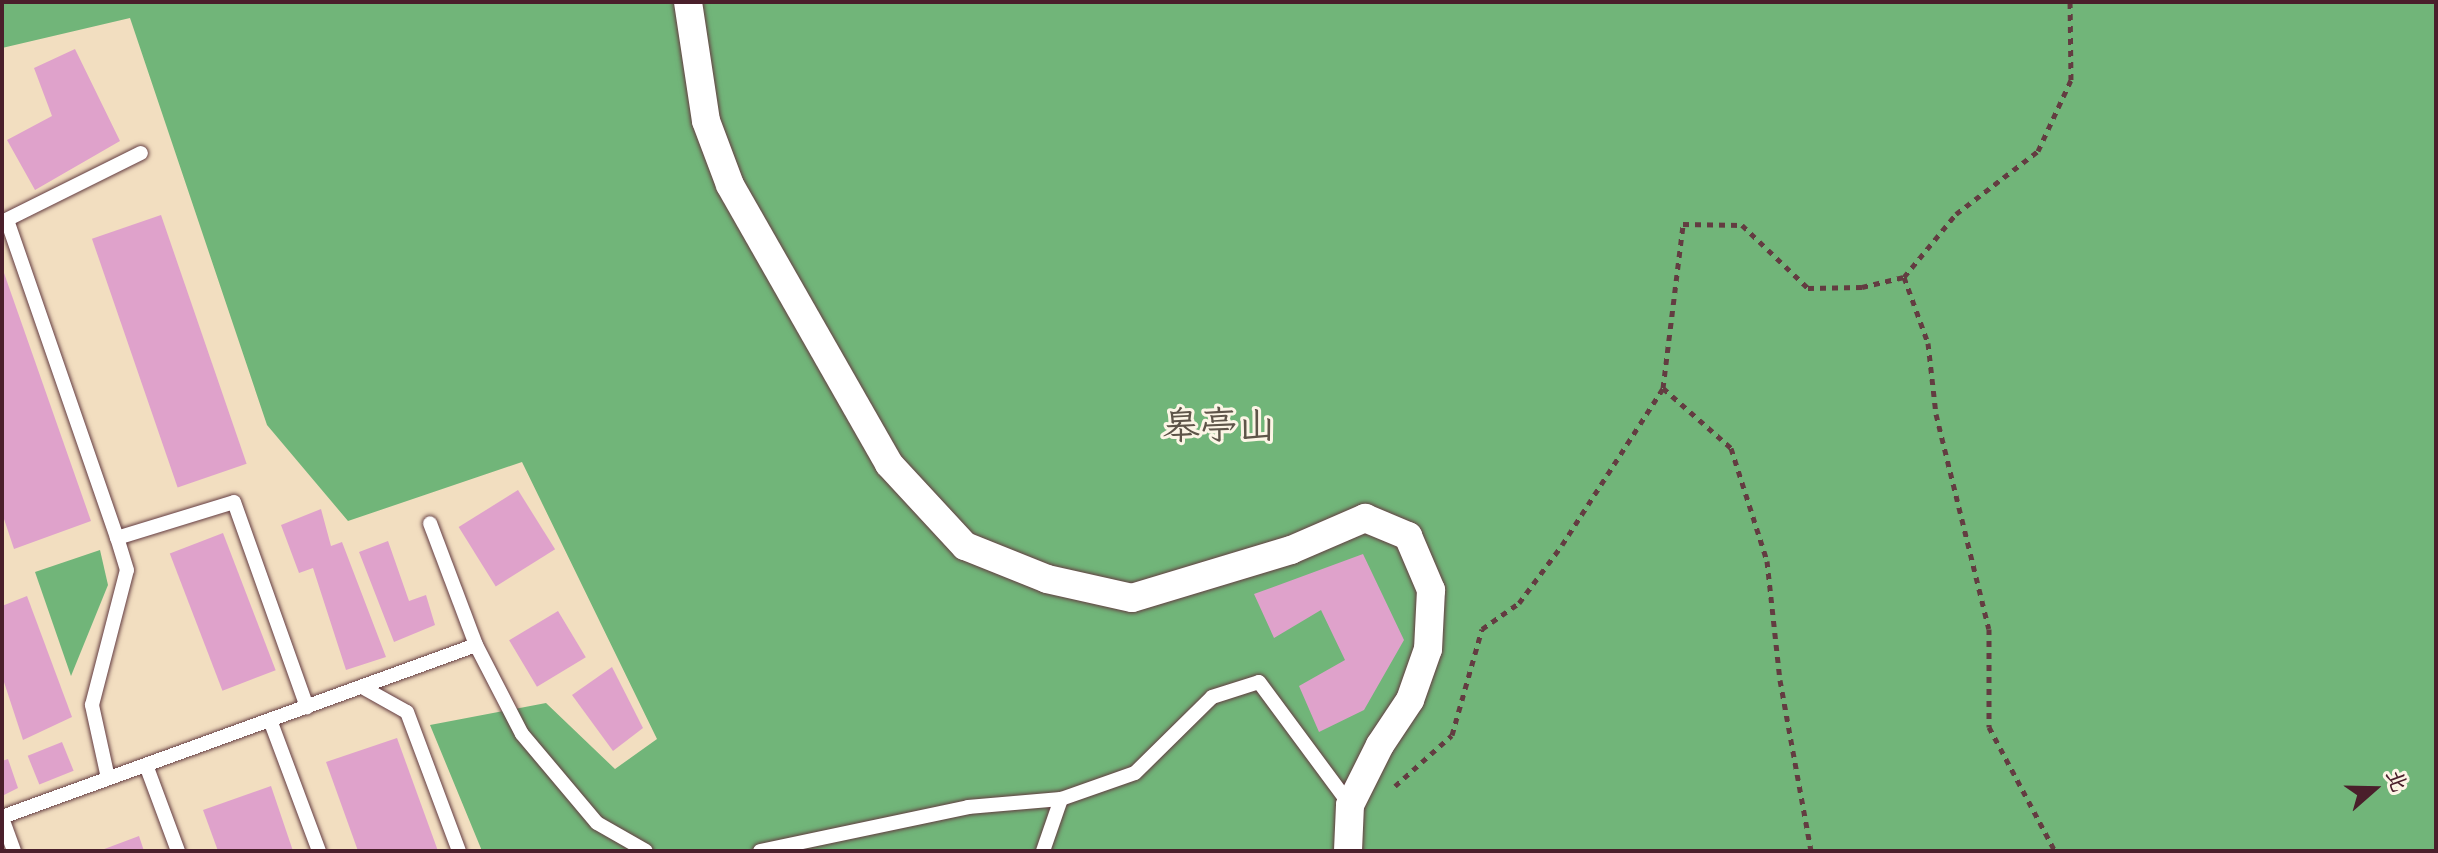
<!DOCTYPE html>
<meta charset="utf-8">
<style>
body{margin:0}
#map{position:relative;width:2438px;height:853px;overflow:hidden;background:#f2dec0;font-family:Caveat,"LXGW WenKai TC",sans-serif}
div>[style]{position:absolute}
.forest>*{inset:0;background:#71b579}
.building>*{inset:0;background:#dfa2cb;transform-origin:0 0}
.path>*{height:5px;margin-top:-2.5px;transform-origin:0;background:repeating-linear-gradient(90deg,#633c41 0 6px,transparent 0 12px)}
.roads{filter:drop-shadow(0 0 2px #633c41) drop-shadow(0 0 2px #633c41)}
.service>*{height:14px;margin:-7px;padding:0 7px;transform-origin:7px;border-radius:7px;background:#fff}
.minor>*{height:28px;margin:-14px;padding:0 14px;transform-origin:14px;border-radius:14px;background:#fff}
span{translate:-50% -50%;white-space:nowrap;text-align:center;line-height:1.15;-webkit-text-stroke:6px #fcf5e5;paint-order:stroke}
.park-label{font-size:38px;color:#5e5549}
.frame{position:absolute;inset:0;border:4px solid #4a1f2b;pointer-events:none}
.north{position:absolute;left:2334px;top:749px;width:80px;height:80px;-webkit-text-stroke:6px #fcf5e5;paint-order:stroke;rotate:70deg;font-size:22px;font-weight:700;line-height:32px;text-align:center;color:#4a1f2b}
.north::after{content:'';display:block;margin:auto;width:28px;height:36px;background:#4a1f2b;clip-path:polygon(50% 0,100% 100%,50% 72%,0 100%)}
</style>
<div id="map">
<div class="forest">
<i style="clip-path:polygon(2px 2px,2436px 2px,2436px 851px,482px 851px,430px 725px,546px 703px,615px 769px,657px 739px,522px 462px,348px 521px,267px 425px,130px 18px,2px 48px)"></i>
<i style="clip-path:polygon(100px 550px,108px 585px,71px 676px,35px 572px)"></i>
</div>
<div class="building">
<i style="clip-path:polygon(75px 49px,120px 141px,35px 190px,7px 140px,52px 116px,34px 68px)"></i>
<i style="left:161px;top:215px;width:263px;height:73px;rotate:71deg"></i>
<i style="clip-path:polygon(4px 273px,91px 521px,14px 549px,2px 513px)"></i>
<i style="left:518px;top:490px;width:70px;height:70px;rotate:58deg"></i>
<i style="clip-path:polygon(321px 509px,331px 546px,342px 542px,386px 657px,346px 670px,313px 568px,299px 573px,281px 525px)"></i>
<i style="left:223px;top:533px;width:147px;height:57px;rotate:69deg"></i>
<i style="clip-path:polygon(388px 541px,409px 601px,426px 595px,435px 625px,394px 642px,359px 552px)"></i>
<i style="clip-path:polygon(1363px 554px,1404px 640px,1364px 710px,1319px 732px,1299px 686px,1345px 660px,1321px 610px,1274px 638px,1254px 594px)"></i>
<i style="clip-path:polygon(27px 596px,72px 717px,23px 740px,2px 676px,2px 606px)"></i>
<i style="left:558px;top:611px;width:54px;height:57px;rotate:59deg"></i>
<i style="clip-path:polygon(612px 667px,643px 728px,613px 751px,572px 695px)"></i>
<i style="clip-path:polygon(397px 738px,438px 851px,358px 851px,326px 762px)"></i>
<i style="left:62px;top:742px;width:31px;height:37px;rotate:68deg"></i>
<i style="clip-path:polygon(8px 759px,18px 788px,2px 796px,2px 761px)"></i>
<i style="clip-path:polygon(271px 786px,293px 851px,218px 851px,203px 810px)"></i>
<i style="clip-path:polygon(139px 836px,144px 851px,99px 851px)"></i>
</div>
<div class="path">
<i style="left:1904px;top:277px;width:82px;rotate:-50.5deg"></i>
<i style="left:1956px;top:214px;width:103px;rotate:-37.5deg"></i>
<i style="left:2038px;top:151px;width:78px;rotate:-65.1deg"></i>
<i style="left:2071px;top:80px;width:78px;rotate:-90.7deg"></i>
<i style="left:1663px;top:388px;width:91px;rotate:41.4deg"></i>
<i style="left:1731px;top:448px;width:119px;rotate:72.3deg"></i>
<i style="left:1767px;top:561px;width:120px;rotate:83.8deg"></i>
<i style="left:1780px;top:680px;width:174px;rotate:79.7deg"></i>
<i style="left:1395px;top:786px;width:76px;rotate:-41.8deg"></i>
<i style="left:1452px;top:735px;width:110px;rotate:-74.2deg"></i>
<i style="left:1482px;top:629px;width:45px;rotate:-35.1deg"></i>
<i style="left:1519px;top:603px;width:72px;rotate:-53.4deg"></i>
<i style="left:1562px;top:545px;width:187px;rotate:-57.2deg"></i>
<i style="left:1663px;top:388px;width:165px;rotate:-83deg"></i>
<i style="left:1683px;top:224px;width:59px;rotate:1deg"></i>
<i style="left:1742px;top:225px;width:91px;rotate:43.7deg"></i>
<i style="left:1808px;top:288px;width:54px;rotate:-1.1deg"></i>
<i style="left:1862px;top:287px;width:43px;rotate:-13.4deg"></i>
<i style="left:1904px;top:277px;width:70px;rotate:70deg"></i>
<i style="left:1928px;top:343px;width:71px;rotate:83.6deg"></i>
<i style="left:1936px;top:414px;width:221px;rotate:76.2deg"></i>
<i style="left:1989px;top:629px;width:98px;rotate:90deg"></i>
<i style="left:1989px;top:727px;width:140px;rotate:62deg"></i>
</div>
<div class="roads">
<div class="service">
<i style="left:7px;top:220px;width:336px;rotate:70.9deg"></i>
<i style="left:117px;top:538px;width:122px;rotate:-17.1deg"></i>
<i style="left:234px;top:502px;width:218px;rotate:70.4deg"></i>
<i style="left:2px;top:222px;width:155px;rotate:-26.4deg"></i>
<i style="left:476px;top:645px;width:100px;rotate:62.7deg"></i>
<i style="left:522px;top:734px;width:116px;rotate:49.9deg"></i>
<i style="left:597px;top:823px;width:56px;rotate:29.7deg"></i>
<i style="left:362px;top:687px;width:51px;rotate:29.1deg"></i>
<i style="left:407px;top:712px;width:148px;rotate:69.5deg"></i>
<i style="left:270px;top:720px;width:140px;rotate:69.5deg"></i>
<i style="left:146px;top:765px;width:92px;rotate:69.6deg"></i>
<i style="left:108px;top:778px;width:75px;rotate:-102.4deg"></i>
<i style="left:92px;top:705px;width:139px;rotate:-75.5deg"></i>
<i style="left:127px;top:570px;width:34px;rotate:-107deg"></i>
<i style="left:2px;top:817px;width:504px;rotate:-19.94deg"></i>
<i style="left:476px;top:645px;width:130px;rotate:-110.7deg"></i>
<i style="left:2px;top:818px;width:35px;rotate:70deg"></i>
<i style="left:760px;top:851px;width:213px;rotate:-11.9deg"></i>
<i style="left:968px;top:807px;width:93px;rotate:-4.9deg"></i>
<i style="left:1061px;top:799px;width:78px;rotate:-19.4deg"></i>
<i style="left:1135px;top:773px;width:108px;rotate:-44.6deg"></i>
<i style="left:1212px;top:697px;width:49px;rotate:-17.7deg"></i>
<i style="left:1259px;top:682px;width:153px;rotate:53.5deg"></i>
<i style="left:1043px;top:851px;width:55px;rotate:-70.9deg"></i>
</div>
<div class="minor">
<i style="left:688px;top:2px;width:120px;rotate:81.4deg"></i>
<i style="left:706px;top:121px;width:68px;rotate:69.4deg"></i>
<i style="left:730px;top:185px;width:321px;rotate:60.3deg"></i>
<i style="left:889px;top:464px;width:112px;rotate:47.2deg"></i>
<i style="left:965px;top:546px;width:88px;rotate:21.9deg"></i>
<i style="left:1047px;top:579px;width:87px;rotate:12.6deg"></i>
<i style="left:1132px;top:598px;width:166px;rotate:-16.8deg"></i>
<i style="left:1291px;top:550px;width:81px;rotate:-23.4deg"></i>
<i style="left:1365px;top:518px;width:47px;rotate:22.7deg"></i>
<i style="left:1408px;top:536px;width:59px;rotate:66.9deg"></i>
<i style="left:1431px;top:590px;width:59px;rotate:92.9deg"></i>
<i style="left:1428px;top:649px;width:54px;rotate:109.4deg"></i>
<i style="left:1410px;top:700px;width:54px;rotate:123.7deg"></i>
<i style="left:1380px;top:745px;width:67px;rotate:116.6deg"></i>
<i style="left:1350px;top:805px;width:46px;rotate:92.5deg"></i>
</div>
</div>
<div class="park-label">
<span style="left:1219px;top:426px">皋亭山</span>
</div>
<div class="frame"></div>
<div class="north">北</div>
</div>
